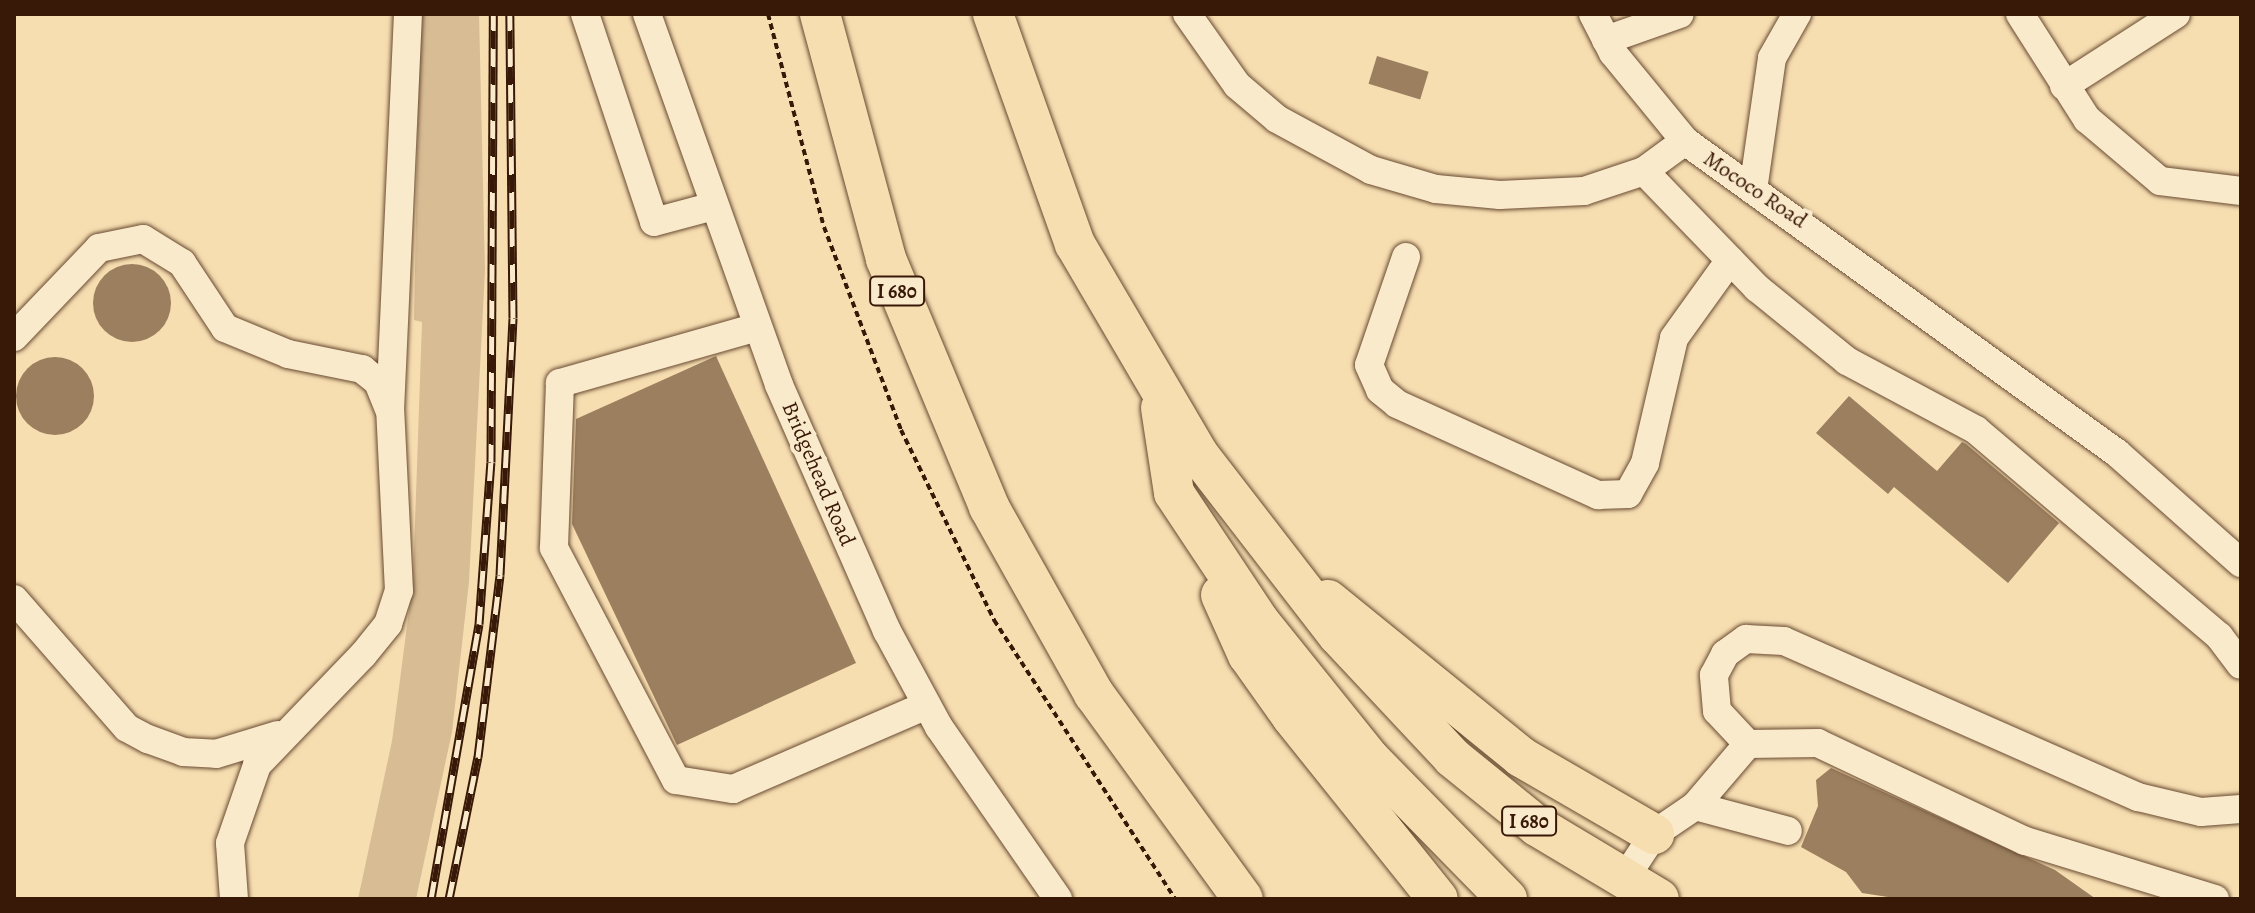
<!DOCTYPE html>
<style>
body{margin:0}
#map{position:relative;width:2255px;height:913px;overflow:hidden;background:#f7deb1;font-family:Alegreya,serif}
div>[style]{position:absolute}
.green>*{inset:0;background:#d7bc94}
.building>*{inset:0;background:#9b7f5f;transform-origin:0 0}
.round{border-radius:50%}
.path>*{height:4px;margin-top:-2px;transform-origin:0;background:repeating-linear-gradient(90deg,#381806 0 6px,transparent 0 10px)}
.roads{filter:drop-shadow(0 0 2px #684a31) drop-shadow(0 0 2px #684a31)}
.minor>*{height:28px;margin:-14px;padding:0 14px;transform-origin:14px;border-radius:14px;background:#faeacc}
.highway>*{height:40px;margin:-20px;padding:0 20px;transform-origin:20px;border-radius:20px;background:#f7deb1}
.rail>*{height:9px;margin-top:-4.5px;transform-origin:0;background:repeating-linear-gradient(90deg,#faeacc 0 18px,#381806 0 36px);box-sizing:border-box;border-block:2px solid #381806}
span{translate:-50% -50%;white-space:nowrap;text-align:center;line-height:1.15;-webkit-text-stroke:8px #faeacc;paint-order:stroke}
.shield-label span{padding:2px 6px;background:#faeacc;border:2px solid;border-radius:6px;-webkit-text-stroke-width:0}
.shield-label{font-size:20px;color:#381806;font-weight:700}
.street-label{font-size:22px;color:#381806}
.frame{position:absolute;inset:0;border:16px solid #381806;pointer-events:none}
</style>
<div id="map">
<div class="green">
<i style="clip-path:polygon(420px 14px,479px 14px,485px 270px,469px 582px,452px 732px,416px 899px,358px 899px,392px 741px,413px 580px,422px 322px,414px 320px)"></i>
</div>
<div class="building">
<i style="left:1377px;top:56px;width:54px;height:29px;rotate:17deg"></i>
<i class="round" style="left:93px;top:264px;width:78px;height:78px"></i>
<i style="clip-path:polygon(716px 356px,856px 663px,677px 745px,572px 524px,576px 419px)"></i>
<i class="round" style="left:16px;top:357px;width:78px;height:78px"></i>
<i style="clip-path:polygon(1849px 396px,1937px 471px,1962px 442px,1966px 444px,2059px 523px,2008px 583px,1894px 487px,1888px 494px,1816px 433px)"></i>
<i style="clip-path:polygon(1831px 768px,2055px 870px,2096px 899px,1901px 899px,1862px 893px,1846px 872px,1801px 847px,1818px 806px,1816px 780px)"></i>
</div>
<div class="path">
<i style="left:768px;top:14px;width:220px;rotate:75.3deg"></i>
<i style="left:824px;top:227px;width:217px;rotate:69.2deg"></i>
<i style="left:901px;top:430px;width:212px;rotate:63.9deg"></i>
<i style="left:994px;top:620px;width:333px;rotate:57deg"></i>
</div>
<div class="roads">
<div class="minor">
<i style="left:585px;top:14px;width:219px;rotate:71.6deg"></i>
<i style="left:654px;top:222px;width:62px;rotate:-14.9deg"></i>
<i style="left:647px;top:14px;width:394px;rotate:70.4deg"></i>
<i style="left:779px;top:385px;width:269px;rotate:66.3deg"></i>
<i style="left:887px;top:631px;width:109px;rotate:61.6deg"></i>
<i style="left:939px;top:727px;width:209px;rotate:55.3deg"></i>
<i style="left:1187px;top:14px;width:87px;rotate:54.8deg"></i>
<i style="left:1237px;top:85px;width:52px;rotate:40.4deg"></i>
<i style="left:1277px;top:119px;width:107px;rotate:28.5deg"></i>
<i style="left:1371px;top:170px;width:68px;rotate:16.3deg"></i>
<i style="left:1436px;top:189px;width:64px;rotate:5.4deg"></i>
<i style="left:1500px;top:195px;width:84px;rotate:-2.7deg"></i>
<i style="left:1584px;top:191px;width:63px;rotate:-18.4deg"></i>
<i style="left:1644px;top:171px;width:51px;rotate:-36.2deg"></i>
<i style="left:1685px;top:141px;width:533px;rotate:35.84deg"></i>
<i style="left:2117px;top:453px;width:166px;rotate:41.6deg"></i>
<i style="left:1593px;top:14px;width:44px;rotate:62.9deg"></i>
<i style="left:1613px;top:53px;width:114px;rotate:50.7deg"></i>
<i style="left:2020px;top:14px;width:125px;rotate:57.5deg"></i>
<i style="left:2087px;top:119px;width:96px;rotate:40.3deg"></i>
<i style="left:2160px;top:181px;width:82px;rotate:7deg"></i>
<i style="left:1606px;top:40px;width:78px;rotate:-19.4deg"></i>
<i style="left:2064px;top:86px;width:133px;rotate:-32.7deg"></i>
<i style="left:1644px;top:171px;width:163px;rotate:46deg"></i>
<i style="left:1757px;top:288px;width:116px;rotate:39deg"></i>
<i style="left:1847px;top:361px;width:146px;rotate:28.1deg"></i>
<i style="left:1976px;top:430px;width:319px;rotate:40.3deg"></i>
<i style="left:2219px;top:636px;width:36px;rotate:53deg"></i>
<i style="left:1753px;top:190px;width:133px;rotate:-81.8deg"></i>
<i style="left:1772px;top:58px;width:51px;rotate:-60.4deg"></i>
<i style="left:1406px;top:257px;width:114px;rotate:108.9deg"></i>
<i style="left:1369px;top:365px;width:27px;rotate:66deg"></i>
<i style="left:1380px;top:390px;width:22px;rotate:39deg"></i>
<i style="left:1397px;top:404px;width:221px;rotate:24.4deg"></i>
<i style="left:1598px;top:495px;width:30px;rotate:-2deg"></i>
<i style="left:1628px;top:494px;width:35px;rotate:-61deg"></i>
<i style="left:1645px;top:463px;width:128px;rotate:-76.9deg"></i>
<i style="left:1674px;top:338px;width:96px;rotate:-54.3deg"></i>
<i style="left:757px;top:327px;width:205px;rotate:164.1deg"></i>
<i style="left:560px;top:383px;width:165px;rotate:92.1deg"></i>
<i style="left:554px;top:548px;width:262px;rotate:62.3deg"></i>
<i style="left:676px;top:780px;width:58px;rotate:9deg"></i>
<i style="left:733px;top:789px;width:211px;rotate:-23.4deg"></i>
<i style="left:14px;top:337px;width:123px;rotate:-46.3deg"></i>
<i style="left:99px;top:248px;width:45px;rotate:-11.6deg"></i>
<i style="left:143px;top:239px;width:46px;rotate:31.6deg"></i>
<i style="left:182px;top:263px;width:78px;rotate:56.5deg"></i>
<i style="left:225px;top:328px;width:68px;rotate:22.4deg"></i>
<i style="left:288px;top:354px;width:76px;rotate:11.5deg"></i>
<i style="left:362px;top:369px;width:21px;rotate:39deg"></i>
<i style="left:378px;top:382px;width:29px;rotate:68deg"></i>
<i style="left:14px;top:599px;width:171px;rotate:48.8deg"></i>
<i style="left:127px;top:728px;width:24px;rotate:28deg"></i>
<i style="left:148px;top:739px;width:37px;rotate:20deg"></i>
<i style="left:183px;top:752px;width:33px;rotate:3deg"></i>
<i style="left:216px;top:754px;width:65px;rotate:-17deg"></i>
<i style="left:1695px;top:806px;width:96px;rotate:15deg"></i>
<i style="left:1623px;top:881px;width:56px;rotate:-56.6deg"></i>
<i style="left:1654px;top:834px;width:50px;rotate:-34.3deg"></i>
<i style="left:1695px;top:806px;width:82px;rotate:-49.5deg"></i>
<i style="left:234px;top:899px;width:56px;rotate:-94.1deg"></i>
<i style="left:230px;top:843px;width:83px;rotate:-70.9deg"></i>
<i style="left:257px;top:765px;width:153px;rotate:-46.1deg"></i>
<i style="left:363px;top:655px;width:40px;rotate:-51deg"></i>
<i style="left:388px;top:624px;width:35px;rotate:-72deg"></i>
<i style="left:399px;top:591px;width:181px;rotate:-92.8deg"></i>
<i style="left:390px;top:410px;width:396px;rotate:-87.4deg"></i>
<i style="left:2215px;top:899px;width:199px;rotate:-163deg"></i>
<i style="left:2025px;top:841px;width:229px;rotate:-154.7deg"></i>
<i style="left:1818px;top:743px;width:70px;rotate:179.2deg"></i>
<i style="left:1748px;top:744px;width:45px;rotate:-133.2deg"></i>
<i style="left:1717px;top:711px;width:36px;rotate:-95deg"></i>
<i style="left:1714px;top:675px;width:24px;rotate:-62deg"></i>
<i style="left:1725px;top:654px;width:26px;rotate:-36deg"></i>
<i style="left:1746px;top:639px;width:38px;rotate:3deg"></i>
<i style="left:1784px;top:641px;width:387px;rotate:23.8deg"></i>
<i style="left:2138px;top:797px;width:65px;rotate:13.4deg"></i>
<i style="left:2201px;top:812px;width:40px;rotate:-4.3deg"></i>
</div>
<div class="highway">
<i style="left:820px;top:14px;width:254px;rotate:74.9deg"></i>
<i style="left:886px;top:259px;width:269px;rotate:67.4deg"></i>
<i style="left:989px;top:507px;width:214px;rotate:60.7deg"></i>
<i style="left:1094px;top:694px;width:253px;rotate:54deg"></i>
<i style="left:993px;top:14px;width:244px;rotate:70.4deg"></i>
<i style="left:1075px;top:244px;width:243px;rotate:59.6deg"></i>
<i style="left:1198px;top:454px;width:229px;rotate:52.3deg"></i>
<i style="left:1338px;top:635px;width:168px;rotate:46.9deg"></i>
<i style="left:1453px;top:758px;width:108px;rotate:39deg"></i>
<i style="left:1537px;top:826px;width:142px;rotate:30.9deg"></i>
<i style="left:1161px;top:408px;width:86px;rotate:81.3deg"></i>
<i style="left:1174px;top:493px;width:154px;rotate:56.4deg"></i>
<i style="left:1259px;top:621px;width:177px;rotate:51.2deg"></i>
<i style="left:1370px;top:759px;width:196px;rotate:45.6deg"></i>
<i style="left:1221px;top:595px;width:66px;rotate:65.8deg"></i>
<i style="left:1248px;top:655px;width:76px;rotate:54.6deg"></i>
<i style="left:1292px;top:717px;width:233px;rotate:51.3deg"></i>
<i style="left:1328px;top:600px;width:249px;rotate:39.1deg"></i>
<i style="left:1521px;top:757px;width:154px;rotate:30.1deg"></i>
</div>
</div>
<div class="rail">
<i style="left:431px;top:899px;width:279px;rotate:-80.1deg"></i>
<i style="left:479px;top:624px;width:162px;rotate:-85.8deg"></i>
<i style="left:491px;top:462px;width:448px;rotate:-89.7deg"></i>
<i style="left:449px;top:899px;width:145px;rotate:-78.5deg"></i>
<i style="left:478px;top:757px;width:183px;rotate:-83.1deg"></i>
<i style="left:500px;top:575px;width:257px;rotate:-87.1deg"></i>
<i style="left:513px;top:318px;width:304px;rotate:-90.6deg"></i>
</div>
<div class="shield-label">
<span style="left:897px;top:291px">I 680</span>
<span style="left:1529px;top:821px">I 680</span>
</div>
<div class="street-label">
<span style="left:1755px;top:190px;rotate:34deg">Mococo Road</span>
<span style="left:818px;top:474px;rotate:67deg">Bridgehead Road</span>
</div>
<div class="frame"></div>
</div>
